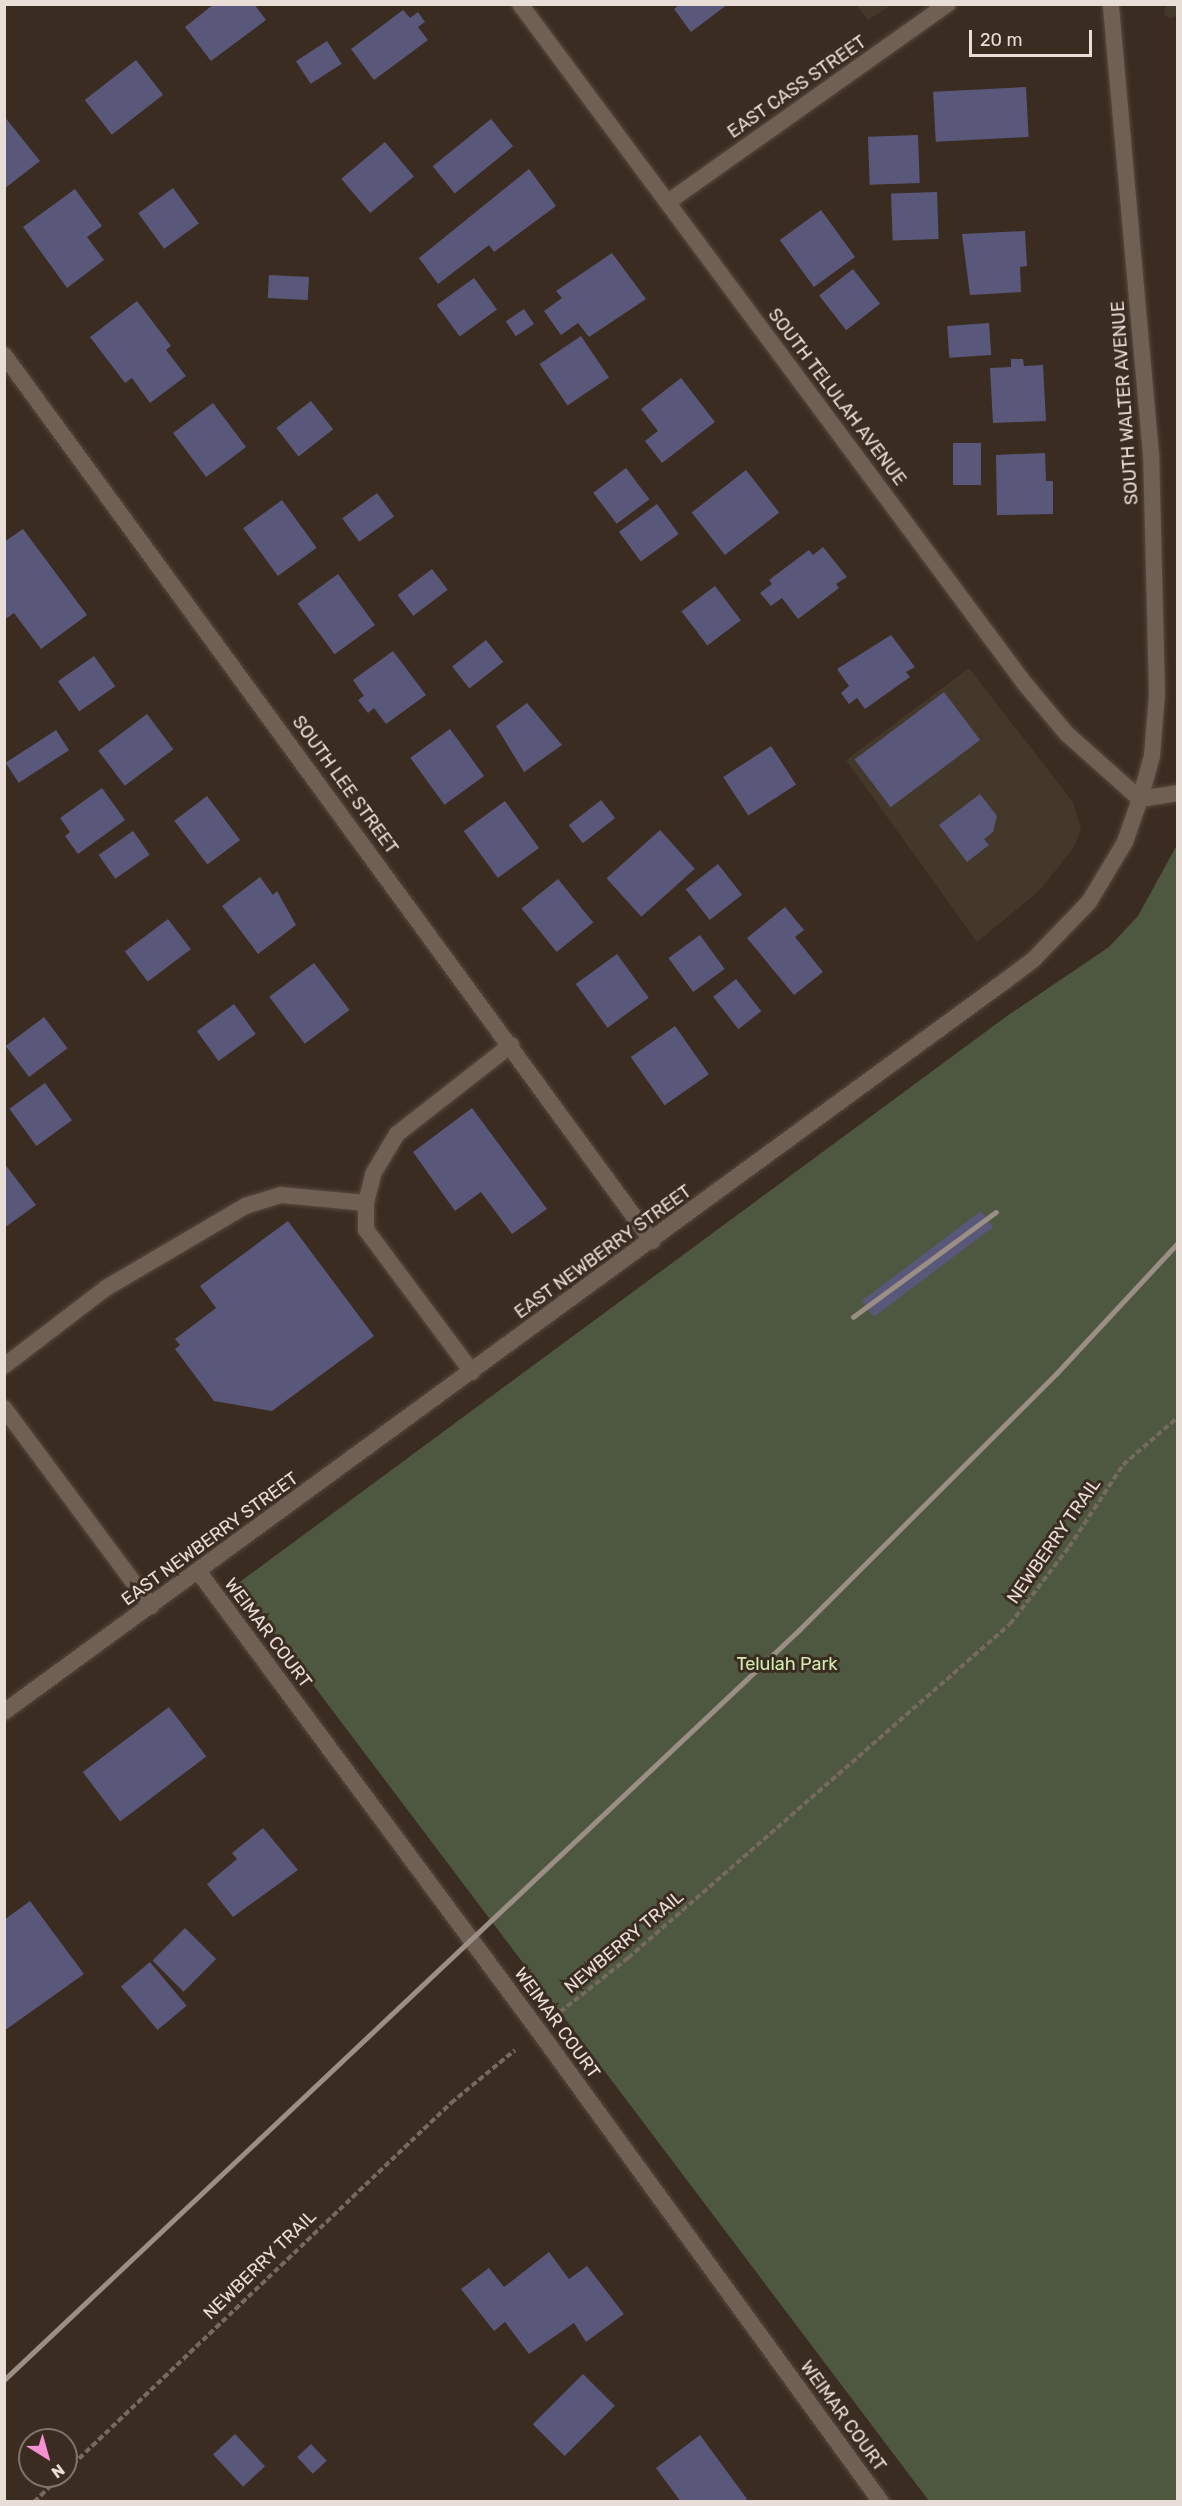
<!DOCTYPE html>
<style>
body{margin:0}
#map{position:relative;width:1182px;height:2506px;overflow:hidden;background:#3b2c21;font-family:Rubik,sans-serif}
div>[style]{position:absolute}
.commercial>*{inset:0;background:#44382a}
.round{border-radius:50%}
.green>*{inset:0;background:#4e5841}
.building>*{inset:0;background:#59587b;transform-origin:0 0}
.path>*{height:4px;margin-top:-2px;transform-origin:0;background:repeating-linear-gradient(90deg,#76695f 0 6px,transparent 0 9px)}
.roads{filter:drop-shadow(0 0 2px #55493f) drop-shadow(0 0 2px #55493f)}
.service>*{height:16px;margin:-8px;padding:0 8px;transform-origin:8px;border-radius:8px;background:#705f53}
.minor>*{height:16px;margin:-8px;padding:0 8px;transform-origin:8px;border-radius:8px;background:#705f53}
.secondary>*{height:16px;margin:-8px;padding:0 8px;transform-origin:8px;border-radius:8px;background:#705f53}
.rail>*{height:4.5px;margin:-2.25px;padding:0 2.25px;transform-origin:2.25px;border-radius:2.25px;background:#9a8e85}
span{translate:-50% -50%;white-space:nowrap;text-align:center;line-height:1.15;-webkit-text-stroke:6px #3b2c21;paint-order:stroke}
.street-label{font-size:18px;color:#e8ded7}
.park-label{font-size:18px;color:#d3edb0}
.frame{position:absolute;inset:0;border:6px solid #e8ded7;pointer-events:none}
.north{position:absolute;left:18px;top:2428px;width:60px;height:60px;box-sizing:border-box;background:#3b2c21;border:2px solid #80736a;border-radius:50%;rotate:143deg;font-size:16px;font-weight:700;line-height:24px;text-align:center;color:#e8ded7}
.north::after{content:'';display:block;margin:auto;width:21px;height:27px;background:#f591d2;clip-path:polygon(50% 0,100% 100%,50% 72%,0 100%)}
.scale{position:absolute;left:969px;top:30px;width:123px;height:27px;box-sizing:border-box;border:3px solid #e8ded7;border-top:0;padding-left:8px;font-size:18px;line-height:21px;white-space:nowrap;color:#e8ded7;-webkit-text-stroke:4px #3b2c21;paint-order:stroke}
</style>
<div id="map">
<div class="commercial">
<i class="round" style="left:1164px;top:4px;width:14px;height:14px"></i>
<i style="clip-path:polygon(856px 5px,891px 5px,868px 20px)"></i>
<i style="clip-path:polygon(969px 668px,1073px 802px,1081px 829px,1074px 847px,1040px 890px,977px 942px,846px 760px)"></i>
</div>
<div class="green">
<i style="clip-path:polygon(1177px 845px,1177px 2501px,929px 2501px,237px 1584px,1007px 1016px,1109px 947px,1138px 916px)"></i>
</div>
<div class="building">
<i style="clip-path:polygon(214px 4px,254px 4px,266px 20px,211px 61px,185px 27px)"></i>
<i style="clip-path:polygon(680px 4px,728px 4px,691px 32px,674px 9px)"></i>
<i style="clip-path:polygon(403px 10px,410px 18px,418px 12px,425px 22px,418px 27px,428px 40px,374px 80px,351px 49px)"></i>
<i style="left:327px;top:41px;width:27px;height:37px;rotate:57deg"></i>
<i style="left:136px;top:60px;width:44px;height:65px;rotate:52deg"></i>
<i style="left:1026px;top:87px;width:50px;height:93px;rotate:87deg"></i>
<i style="clip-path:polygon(4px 116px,40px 161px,4px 189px)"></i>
<i style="left:491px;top:119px;width:35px;height:75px;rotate:51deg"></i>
<i style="left:918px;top:135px;width:48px;height:50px;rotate:88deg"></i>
<i style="left:385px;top:142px;width:45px;height:57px;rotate:50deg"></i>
<i style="clip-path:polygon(529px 169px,556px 206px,494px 252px,489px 245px,438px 284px,419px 258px)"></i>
<i style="left:173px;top:188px;width:44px;height:43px;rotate:54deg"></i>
<i style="clip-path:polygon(75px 189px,102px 226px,87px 237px,104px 260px,67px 288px,23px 227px)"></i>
<i style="left:937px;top:192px;width:47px;height:46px;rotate:88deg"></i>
<i style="left:821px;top:210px;width:58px;height:51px;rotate:54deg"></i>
<i style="clip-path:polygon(1025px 231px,1027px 266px,1020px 267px,1021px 292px,970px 295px,962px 234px)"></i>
<i style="clip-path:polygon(612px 253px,646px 299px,589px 337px,578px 323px,561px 335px,544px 311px,562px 298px,556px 291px)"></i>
<i style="left:853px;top:269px;width:44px;height:43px;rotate:52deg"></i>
<i style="left:269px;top:275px;width:40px;height:23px;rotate:3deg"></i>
<i style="left:474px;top:278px;width:39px;height:46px;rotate:54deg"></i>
<i style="clip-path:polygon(137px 301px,171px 346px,166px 350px,186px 376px,150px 403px,132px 378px,125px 383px,90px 337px)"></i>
<i style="left:524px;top:309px;width:18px;height:22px;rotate:56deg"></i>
<i style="left:989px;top:323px;width:32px;height:42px;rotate:86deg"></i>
<i style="left:581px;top:336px;width:50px;height:50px;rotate:56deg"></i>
<i style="clip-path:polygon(1011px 359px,1023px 359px,1024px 366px,1043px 365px,1046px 421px,993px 423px,990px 368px,1011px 367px)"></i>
<i style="clip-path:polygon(681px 378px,715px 422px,662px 463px,645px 441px,658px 431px,641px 409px)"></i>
<i style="left:311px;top:401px;width:36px;height:44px;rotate:52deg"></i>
<i style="left:213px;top:403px;width:55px;height:50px;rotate:53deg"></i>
<i style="left:953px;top:443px;width:28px;height:42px"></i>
<i style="clip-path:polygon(1045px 453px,1046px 481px,1053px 481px,1053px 514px,997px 515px,996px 455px)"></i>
<i style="left:626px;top:468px;width:39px;height:41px;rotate:53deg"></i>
<i style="left:746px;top:470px;width:54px;height:69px;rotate:52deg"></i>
<i style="left:377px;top:493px;width:29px;height:43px;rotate:54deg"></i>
<i style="left:282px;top:500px;width:59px;height:48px;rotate:54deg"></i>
<i style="left:657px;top:504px;width:37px;height:47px;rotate:54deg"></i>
<i style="clip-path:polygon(23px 529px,87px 615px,41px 649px,14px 613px,4px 620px,4px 542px)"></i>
<i style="clip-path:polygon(823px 547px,847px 577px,836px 584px,839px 588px,798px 619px,782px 598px,771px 606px,760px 593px,772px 584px,769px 580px,809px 550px,813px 555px)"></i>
<i style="left:432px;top:569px;width:26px;height:43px;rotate:53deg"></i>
<i style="left:338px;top:574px;width:63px;height:50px;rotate:54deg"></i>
<i style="left:715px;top:586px;width:43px;height:42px;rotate:53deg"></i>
<i style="clip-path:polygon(891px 635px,915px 667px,906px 672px,910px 677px,865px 709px,857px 698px,849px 704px,841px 693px,849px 686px,837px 669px)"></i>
<i style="left:486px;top:640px;width:28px;height:43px;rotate:52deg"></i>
<i style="clip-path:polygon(393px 651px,426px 695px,386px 724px,374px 708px,368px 713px,358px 700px,364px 696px,353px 680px)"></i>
<i style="left:94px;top:656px;width:37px;height:44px;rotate:55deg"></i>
<i style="left:944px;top:692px;width:60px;height:112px;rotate:53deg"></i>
<i style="clip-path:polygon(527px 703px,562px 745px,524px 772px,496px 726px)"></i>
<i style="left:147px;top:714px;width:44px;height:61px;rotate:53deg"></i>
<i style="left:450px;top:729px;width:58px;height:49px;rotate:54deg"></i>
<i style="left:56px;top:730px;width:24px;height:60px;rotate:57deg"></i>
<i style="left:771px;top:746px;width:46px;height:57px;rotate:57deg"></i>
<i style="clip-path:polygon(102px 788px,125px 820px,78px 854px,65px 836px,70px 832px,60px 818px)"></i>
<i style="clip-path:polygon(980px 794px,997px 816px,993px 832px,984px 839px,989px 845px,967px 862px,939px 825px)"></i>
<i style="left:207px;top:796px;width:55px;height:41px;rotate:53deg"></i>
<i style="left:601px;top:800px;width:23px;height:41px;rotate:52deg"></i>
<i style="left:505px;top:801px;width:58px;height:51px;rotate:54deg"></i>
<i style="left:660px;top:830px;width:52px;height:72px;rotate:48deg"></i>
<i style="left:133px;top:831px;width:29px;height:42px;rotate:55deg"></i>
<i style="left:718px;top:864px;width:39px;height:41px;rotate:52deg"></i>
<i style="clip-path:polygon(260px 877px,273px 895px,277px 891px,296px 925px,258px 954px,222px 906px)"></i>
<i style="left:558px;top:879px;width:56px;height:47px;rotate:51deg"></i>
<i style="clip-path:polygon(785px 907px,804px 930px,795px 937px,823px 972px,794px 995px,747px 938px)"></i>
<i style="left:168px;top:919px;width:38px;height:54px;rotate:53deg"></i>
<i style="left:700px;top:935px;width:42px;height:39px;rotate:54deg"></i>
<i style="left:617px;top:954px;width:54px;height:51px;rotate:54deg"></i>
<i style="left:314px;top:963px;width:59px;height:56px;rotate:53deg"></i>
<i style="left:736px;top:979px;width:41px;height:29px;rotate:52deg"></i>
<i style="left:234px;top:1004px;width:37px;height:46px;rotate:54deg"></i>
<i style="left:44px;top:1017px;width:39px;height:48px;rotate:53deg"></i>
<i style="left:675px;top:1026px;width:59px;height:54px;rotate:55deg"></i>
<i style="left:45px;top:1083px;width:46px;height:44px;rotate:54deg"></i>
<i style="clip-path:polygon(472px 1108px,547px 1209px,512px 1234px,481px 1192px,455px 1211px,413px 1152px)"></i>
<i style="clip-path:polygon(4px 1163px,36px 1205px,4px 1228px)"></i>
<i style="left:981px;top:1211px;width:20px;height:149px;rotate:53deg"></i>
<i style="clip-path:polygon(288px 1221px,374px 1336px,272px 1411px,214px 1401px,175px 1349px,180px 1345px,175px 1339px,216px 1308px,200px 1286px)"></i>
<i style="left:169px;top:1707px;width:62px;height:108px;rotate:53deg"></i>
<i style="clip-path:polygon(263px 1828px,298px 1870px,233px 1917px,207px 1884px,237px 1859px,232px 1853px)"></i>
<i style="clip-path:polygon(30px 1901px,84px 1974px,4px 2031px,4px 1920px)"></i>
<i style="left:185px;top:1928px;width:44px;height:46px;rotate:45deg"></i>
<i style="left:150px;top:1962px;width:57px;height:38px;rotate:50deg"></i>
<i style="clip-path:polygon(549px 2252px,569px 2279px,587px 2266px,624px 2314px,586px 2342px,574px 2323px,529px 2354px,505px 2322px,494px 2331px,461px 2289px,489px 2268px,504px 2287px)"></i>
<i style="left:583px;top:2374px;width:45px;height:71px;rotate:45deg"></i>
<i style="left:235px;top:2434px;width:44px;height:30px;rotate:47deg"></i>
<i style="clip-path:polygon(700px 2435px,747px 2499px,743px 2502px,681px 2502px,656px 2468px)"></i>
<i style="left:311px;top:2444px;width:23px;height:19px;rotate:47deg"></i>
</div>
<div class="path">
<i style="left:560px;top:2012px;width:87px;rotate:-38.5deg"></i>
<i style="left:628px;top:1958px;width:507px;rotate:-41.16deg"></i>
<i style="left:1010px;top:1624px;width:97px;rotate:-52.5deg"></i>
<i style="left:1069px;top:1547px;width:98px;rotate:-56.6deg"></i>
<i style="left:1123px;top:1465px;width:73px;rotate:-41.1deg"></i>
<i style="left:66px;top:2471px;width:533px;rotate:-43.71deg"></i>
<i style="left:451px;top:2103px;width:83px;rotate:-39.6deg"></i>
<i style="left:34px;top:2502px;width:37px;rotate:-44deg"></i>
</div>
<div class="roads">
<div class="service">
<i style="left:4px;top:1366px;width:128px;rotate:-37.4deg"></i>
<i style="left:106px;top:1288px;width:161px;rotate:-30.5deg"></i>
<i style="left:245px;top:1206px;width:38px;rotate:-17deg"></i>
<i style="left:281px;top:1195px;width:85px;rotate:5.4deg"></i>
<i style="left:472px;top:1372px;width:177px;rotate:-126.7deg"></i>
<i style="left:366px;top:1230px;width:27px;rotate:-90deg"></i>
<i style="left:366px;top:1203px;width:30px;rotate:-76deg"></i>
<i style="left:373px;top:1174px;width:47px;rotate:-59deg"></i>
<i style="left:397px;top:1134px;width:145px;rotate:-38deg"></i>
</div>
<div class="minor">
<i style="left:520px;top:4px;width:847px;rotate:53.4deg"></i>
<i style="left:1025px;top:684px;width:65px;rotate:50deg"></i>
<i style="left:1067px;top:734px;width:98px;rotate:41.7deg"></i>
<i style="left:1140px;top:799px;width:38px;rotate:-9deg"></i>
<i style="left:668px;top:202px;width:343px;rotate:-35.3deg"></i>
<i style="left:4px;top:355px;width:1098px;rotate:53.82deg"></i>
<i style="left:4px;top:1408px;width:247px;rotate:53.4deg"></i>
<i style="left:198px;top:1571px;width:571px;rotate:53.47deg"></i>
<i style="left:538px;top:2030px;width:583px;rotate:53.99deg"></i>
</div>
<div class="secondary">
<i style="left:4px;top:1712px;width:1240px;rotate:-36.14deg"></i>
<i style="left:1005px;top:981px;width:36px;rotate:-37deg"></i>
<i style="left:1034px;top:959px;width:79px;rotate:-46deg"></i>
<i style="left:1089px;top:902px;width:70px;rotate:-59deg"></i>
<i style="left:1125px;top:842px;width:46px;rotate:-70.8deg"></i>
<i style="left:1140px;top:799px;width:45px;rotate:-74.4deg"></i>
<i style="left:1152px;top:756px;width:62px;rotate:-85.4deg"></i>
<i style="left:1157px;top:694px;width:239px;rotate:-91.4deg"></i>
<i style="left:1151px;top:455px;width:453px;rotate:-95.1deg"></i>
</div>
</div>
<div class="rail">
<i style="left:853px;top:1317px;width:177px;rotate:-36.3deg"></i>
<i style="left:4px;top:2380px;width:1092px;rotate:-43.33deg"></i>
<i style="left:798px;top:1631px;width:366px;rotate:-44.9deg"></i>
<i style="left:1057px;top:1373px;width:178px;rotate:-47.1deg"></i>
</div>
<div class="street-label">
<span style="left:797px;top:87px;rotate:-35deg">EAST CASS STREET</span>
<span style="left:837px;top:397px;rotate:53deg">SOUTH TELULAH AVENUE</span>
<span style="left:1125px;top:403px;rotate:-94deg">SOUTH WALTER AVENUE</span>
<span style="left:345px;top:785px;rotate:54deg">SOUTH LEE STREET</span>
<span style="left:603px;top:1252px;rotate:-36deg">EAST NEWBERRY STREET</span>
<span style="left:210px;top:1539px;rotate:-36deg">EAST NEWBERRY STREET</span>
<span style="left:1054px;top:1541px;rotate:-55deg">NEWBERRY TRAIL</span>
<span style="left:268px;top:1633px;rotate:53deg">WEIMAR COURT</span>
<span style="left:624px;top:1942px;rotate:-40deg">NEWBERRY TRAIL</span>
<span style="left:557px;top:2023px;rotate:54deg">WEIMAR COURT</span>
<span style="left:260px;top:2265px;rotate:-44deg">NEWBERRY TRAIL</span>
<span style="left:843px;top:2416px;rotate:54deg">WEIMAR COURT</span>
</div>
<div class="park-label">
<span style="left:787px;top:1664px">Telulah Park</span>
</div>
<div class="frame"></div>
<div class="north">N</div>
<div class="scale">20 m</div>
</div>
